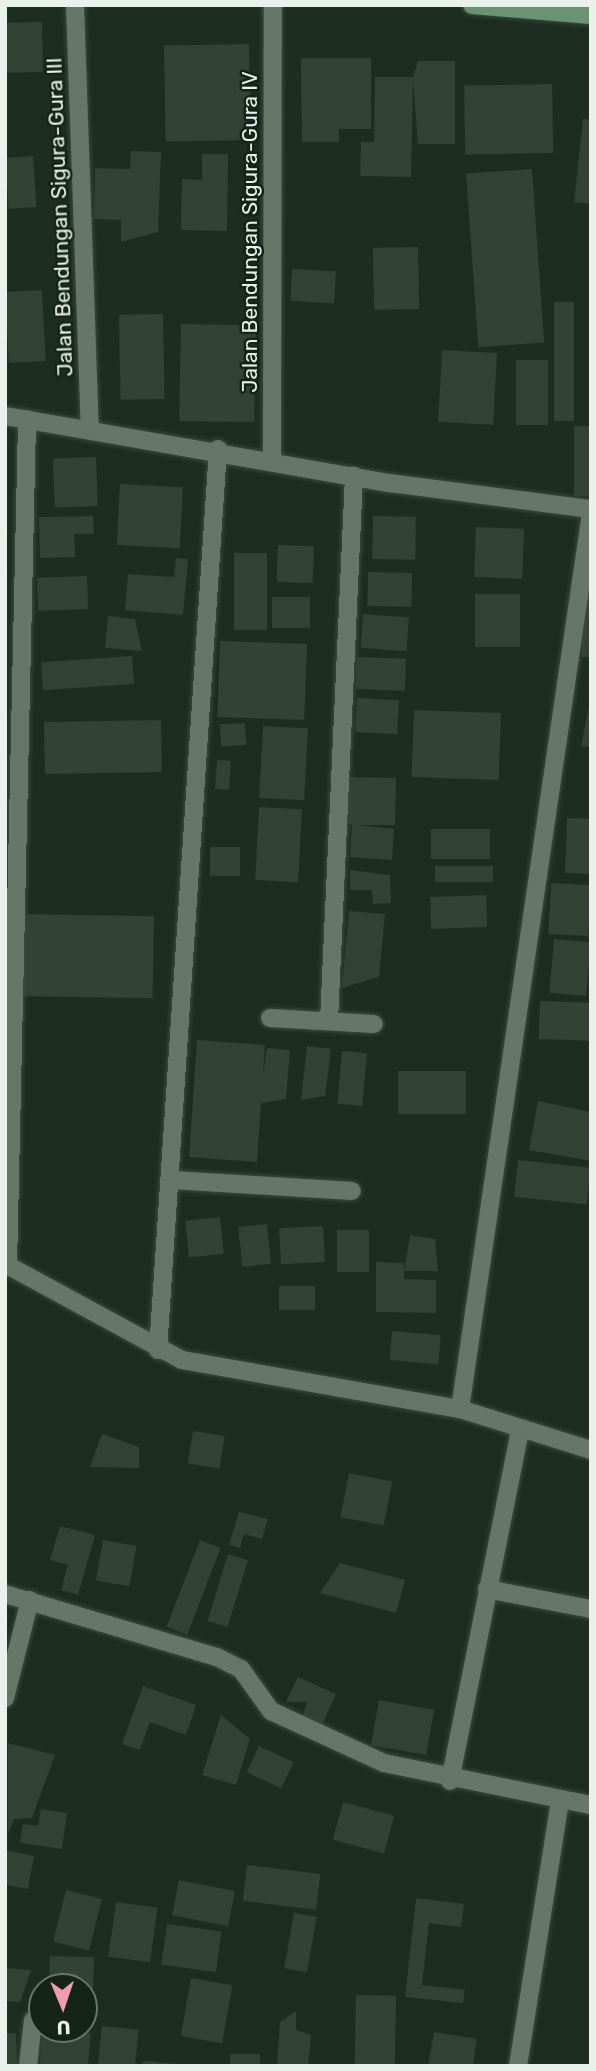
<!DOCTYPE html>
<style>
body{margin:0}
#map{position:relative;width:596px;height:2071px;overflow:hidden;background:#1e2d21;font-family:Rubik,sans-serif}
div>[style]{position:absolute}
.building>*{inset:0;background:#324235;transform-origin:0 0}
.roads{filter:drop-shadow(0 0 2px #3d4a40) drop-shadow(0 0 2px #3d4a40)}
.street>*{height:18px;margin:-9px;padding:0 9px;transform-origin:9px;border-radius:9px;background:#667769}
.secondary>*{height:18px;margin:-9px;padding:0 9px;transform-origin:9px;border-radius:9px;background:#689472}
span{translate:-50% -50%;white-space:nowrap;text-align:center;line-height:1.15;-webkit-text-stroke:5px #142418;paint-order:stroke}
.street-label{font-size:21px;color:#e8f2ea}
.frame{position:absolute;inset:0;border:7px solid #e8f2ea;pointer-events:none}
.north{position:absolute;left:28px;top:1973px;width:70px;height:70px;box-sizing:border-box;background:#142418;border:2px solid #69766c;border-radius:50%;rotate:178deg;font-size:19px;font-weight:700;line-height:28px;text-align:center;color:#e8f2ea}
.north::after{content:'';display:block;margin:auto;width:24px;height:32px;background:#f09ab4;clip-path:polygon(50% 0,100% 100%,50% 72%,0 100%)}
</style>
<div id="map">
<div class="building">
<i style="left:42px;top:22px;width:50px;height:37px;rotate:89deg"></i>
<i style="left:249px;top:44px;width:96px;height:85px;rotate:89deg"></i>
<i style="clip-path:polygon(301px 58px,371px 58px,371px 129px,339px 129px,339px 142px,302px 142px)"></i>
<i style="clip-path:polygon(418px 61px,455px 61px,455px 144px,418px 144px,413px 80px,411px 177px,360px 176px,361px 142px,374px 142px,375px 77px,413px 77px)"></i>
<i style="left:552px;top:84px;width:69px;height:88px;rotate:89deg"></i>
<i style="clip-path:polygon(583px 119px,591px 120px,591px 204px,574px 202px)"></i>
<i style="clip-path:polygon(131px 151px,161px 152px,158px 232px,121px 242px,121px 220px,94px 219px,95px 168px,130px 169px)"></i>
<i style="clip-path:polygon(202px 154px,228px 154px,227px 231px,181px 230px,182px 179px,202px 180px)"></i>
<i style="left:33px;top:156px;width:51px;height:28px;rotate:86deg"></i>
<i style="left:532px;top:169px;width:174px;height:66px;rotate:86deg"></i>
<i style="left:418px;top:247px;width:62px;height:45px;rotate:89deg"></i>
<i style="left:292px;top:269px;width:44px;height:32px;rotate:3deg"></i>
<i style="left:42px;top:290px;width:71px;height:37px;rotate:87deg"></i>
<i style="left:554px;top:302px;width:20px;height:119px"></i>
<i style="left:163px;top:314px;width:85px;height:44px;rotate:89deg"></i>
<i style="left:181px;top:324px;width:75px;height:97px;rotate:1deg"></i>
<i style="left:442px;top:350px;width:55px;height:72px;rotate:3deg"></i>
<i style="left:516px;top:360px;width:32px;height:65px"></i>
<i style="left:574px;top:426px;width:17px;height:70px"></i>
<i style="left:96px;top:457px;width:49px;height:43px;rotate:88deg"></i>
<i style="left:120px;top:484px;width:63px;height:61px;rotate:3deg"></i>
<i style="clip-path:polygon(93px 516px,94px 534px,74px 534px,75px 557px,40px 558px,39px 517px)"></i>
<i style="left:373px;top:516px;width:43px;height:43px;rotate:1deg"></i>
<i style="left:476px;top:527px;width:48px;height:50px;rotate:2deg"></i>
<i style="left:278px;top:545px;width:36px;height:37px;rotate:2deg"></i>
<i style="left:234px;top:553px;width:33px;height:77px"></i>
<i style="clip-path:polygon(176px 558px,188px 559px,183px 615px,125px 610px,128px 574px,174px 577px)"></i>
<i style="left:368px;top:572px;width:44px;height:34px;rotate:1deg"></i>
<i style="left:87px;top:576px;width:33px;height:50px;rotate:88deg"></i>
<i style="clip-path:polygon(588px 579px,591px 579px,591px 658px,581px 657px)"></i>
<i style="left:475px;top:594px;width:45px;height:53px"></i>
<i style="left:272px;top:597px;width:38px;height:31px"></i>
<i style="left:363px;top:614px;width:46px;height:34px;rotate:4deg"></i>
<i style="clip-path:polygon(108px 616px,135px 619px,142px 651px,105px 648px)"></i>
<i style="left:220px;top:641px;width:87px;height:76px;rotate:2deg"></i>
<i style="left:132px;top:656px;width:28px;height:91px;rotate:86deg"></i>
<i style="left:357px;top:657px;width:49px;height:32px;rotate:2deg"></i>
<i style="clip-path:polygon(591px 696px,591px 747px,581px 746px)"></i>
<i style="left:357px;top:698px;width:42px;height:34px;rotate:3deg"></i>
<i style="left:414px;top:710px;width:87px;height:67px;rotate:2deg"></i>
<i style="left:161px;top:720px;width:52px;height:117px;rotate:89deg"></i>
<i style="left:245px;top:723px;width:22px;height:25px;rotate:87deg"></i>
<i style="left:263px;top:726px;width:45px;height:72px;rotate:3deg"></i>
<i style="left:217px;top:760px;width:14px;height:29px;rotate:4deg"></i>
<i style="clip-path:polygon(343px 777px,396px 778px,395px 825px,357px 825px,394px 829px,392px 860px,350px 857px,352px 825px,342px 823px)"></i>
<i style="left:259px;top:807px;width:43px;height:73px;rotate:3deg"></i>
<i style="left:567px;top:818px;width:24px;height:55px;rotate:2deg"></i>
<i style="left:490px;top:829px;width:30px;height:59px;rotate:90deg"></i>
<i style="left:240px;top:847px;width:29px;height:30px;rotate:90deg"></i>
<i style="left:493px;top:866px;width:16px;height:58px;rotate:90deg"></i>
<i style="clip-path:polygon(350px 870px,390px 875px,391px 903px,373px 904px,372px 890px,350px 890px)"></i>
<i style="left:551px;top:883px;width:40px;height:51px;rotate:3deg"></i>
<i style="left:486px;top:895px;width:32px;height:56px;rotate:88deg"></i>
<i style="clip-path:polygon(349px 911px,385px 914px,379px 977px,342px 988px)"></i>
<i style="left:19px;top:914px;width:135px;height:82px;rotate:1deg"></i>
<i style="left:554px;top:939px;width:37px;height:54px;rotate:5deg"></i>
<i style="left:540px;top:1001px;width:51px;height:38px;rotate:2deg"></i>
<i style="clip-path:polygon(197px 1040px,265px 1045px,263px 1075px,267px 1048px,290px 1050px,286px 1099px,261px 1103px,257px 1162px,189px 1157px)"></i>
<i style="clip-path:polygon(307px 1046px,331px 1049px,325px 1096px,301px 1100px)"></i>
<i style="left:342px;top:1051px;width:25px;height:53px;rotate:5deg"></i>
<i style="left:398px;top:1071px;width:68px;height:43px"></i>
<i style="clip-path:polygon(538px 1101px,591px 1112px,591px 1161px,529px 1150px)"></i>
<i style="left:518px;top:1160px;width:73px;height:37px;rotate:6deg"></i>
<i style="left:220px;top:1217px;width:37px;height:35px;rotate:84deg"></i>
<i style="left:267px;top:1224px;width:40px;height:29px;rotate:84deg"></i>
<i style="left:323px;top:1226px;width:36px;height:44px;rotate:87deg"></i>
<i style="left:337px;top:1230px;width:32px;height:42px"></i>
<i style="clip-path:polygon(410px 1235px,435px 1239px,438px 1271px,404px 1271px,404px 1279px,436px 1280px,436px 1313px,376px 1312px,376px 1262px,404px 1263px,404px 1271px)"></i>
<i style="left:279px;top:1286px;width:36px;height:24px"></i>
<i style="left:392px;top:1331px;width:49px;height:29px;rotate:5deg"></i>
<i style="left:193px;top:1431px;width:32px;height:33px;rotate:9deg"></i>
<i style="clip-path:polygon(102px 1434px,139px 1447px,139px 1468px,90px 1467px)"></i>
<i style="left:349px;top:1473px;width:44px;height:45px;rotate:11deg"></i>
<i style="clip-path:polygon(239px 1512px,268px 1519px,262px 1539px,244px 1534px,240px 1548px,229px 1545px)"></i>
<i style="clip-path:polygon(60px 1526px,95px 1535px,78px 1595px,61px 1590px,68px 1565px,50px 1560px)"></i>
<i style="left:103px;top:1540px;width:34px;height:41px;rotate:10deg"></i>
<i style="left:200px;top:1540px;width:22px;height:93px;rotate:21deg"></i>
<i style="left:228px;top:1554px;width:21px;height:70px;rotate:17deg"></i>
<i style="clip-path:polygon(340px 1563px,405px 1580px,396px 1613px,320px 1593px)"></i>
<i style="clip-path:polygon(298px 1677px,336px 1694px,322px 1725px,300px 1723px,307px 1702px,286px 1702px)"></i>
<i style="clip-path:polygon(143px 1686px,196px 1705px,186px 1735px,150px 1722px,140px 1750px,122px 1744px)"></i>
<i style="left:379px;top:1700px;width:56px;height:46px;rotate:10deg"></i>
<i style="clip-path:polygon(221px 1715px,250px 1739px,236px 1785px,202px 1775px)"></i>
<i style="clip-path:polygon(8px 1743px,55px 1755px,32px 1818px,14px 1819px,8px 1834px)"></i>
<i style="left:259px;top:1746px;width:38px;height:29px;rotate:25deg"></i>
<i style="left:343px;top:1802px;width:53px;height:39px;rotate:15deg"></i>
<i style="clip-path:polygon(41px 1809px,67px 1813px,62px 1849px,20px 1843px,23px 1824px,38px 1826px)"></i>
<i style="clip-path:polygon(5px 1850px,34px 1856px,28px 1889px,5px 1885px)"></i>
<i style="left:247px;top:1865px;width:74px;height:36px;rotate:7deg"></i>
<i style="left:179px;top:1880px;width:57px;height:36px;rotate:11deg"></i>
<i style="left:66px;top:1890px;width:37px;height:53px;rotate:14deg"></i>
<i style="clip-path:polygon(416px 1898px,464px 1904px,461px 1927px,429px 1923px,422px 1985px,465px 1990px,463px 2003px,405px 1997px)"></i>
<i style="left:116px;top:1902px;width:42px;height:55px;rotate:8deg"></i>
<i style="left:294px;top:1913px;width:23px;height:56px;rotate:10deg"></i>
<i style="left:167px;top:1924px;width:55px;height:41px;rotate:8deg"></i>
<i style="clip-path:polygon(50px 1956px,94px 1957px,92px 2018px,84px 2018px,84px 1987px,49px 1987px)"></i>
<i style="clip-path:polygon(5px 1968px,31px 1970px,20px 2002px,5px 2001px)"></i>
<i style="left:191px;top:1978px;width:42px;height:59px;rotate:10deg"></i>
<i style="left:356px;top:1995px;width:40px;height:71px;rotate:1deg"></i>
<i style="clip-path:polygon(296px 2011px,296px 2030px,311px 2035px,308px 2066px,277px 2066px,280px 2022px)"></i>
<i style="left:102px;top:2026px;width:37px;height:40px;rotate:6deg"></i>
<i style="left:43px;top:2029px;width:48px;height:37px;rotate:5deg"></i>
<i style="clip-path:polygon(434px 2032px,477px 2039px,473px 2066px,428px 2066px)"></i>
<i style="left:16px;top:2033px;width:31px;height:11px;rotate:88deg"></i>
<i style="left:260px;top:2054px;width:12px;height:30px;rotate:90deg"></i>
<i style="clip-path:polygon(143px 2061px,178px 2064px,178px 2066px,143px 2066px)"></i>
</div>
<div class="roads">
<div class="street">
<i style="left:75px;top:5px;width:422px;rotate:88deg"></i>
<i style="left:5px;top:416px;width:391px;rotate:9.9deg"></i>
<i style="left:390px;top:483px;width:203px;rotate:7.4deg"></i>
<i style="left:272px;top:459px;width:454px;rotate:-89.9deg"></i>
<i style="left:270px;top:1018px;width:104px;rotate:3.3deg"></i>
<i style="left:329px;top:1021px;width:546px;rotate:-87.37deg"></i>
<i style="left:173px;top:1180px;width:179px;rotate:3.5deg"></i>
<i style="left:5px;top:1264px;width:201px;rotate:28.5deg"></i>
<i style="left:182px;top:1360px;width:282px;rotate:10deg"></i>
<i style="left:460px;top:1409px;width:137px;rotate:17.4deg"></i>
<i style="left:8px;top:1266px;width:847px;rotate:-88.71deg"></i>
<i style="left:158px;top:1350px;width:903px;rotate:-86.19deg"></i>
<i style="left:460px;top:1409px;width:906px;rotate:-81.68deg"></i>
<i style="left:487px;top:1589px;width:106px;rotate:10.9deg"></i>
<i style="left:5px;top:1594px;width:221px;rotate:16.6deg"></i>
<i style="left:217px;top:1657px;width:27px;rotate:27deg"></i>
<i style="left:241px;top:1669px;width:52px;rotate:54.5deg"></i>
<i style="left:271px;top:1711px;width:124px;rotate:24.7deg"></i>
<i style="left:384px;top:1763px;width:211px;rotate:11.5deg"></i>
<i style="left:5px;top:1698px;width:101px;rotate:-75.7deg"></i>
<i style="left:450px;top:1781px;width:357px;rotate:-78.7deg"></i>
<i style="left:28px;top:2066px;width:46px;rotate:-83.8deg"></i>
<i style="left:518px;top:2066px;width:267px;rotate:-81deg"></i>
</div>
<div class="secondary">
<i style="left:472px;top:5px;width:119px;rotate:4.8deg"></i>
</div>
</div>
<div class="street-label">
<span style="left:60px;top:217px;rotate:-92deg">Jalan Bendungan Sigura-Gura III</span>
<span style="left:250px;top:232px;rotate:-90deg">Jalan Bendungan Sigura-Gura IV</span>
</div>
<div class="frame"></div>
<div class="north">U</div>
</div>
